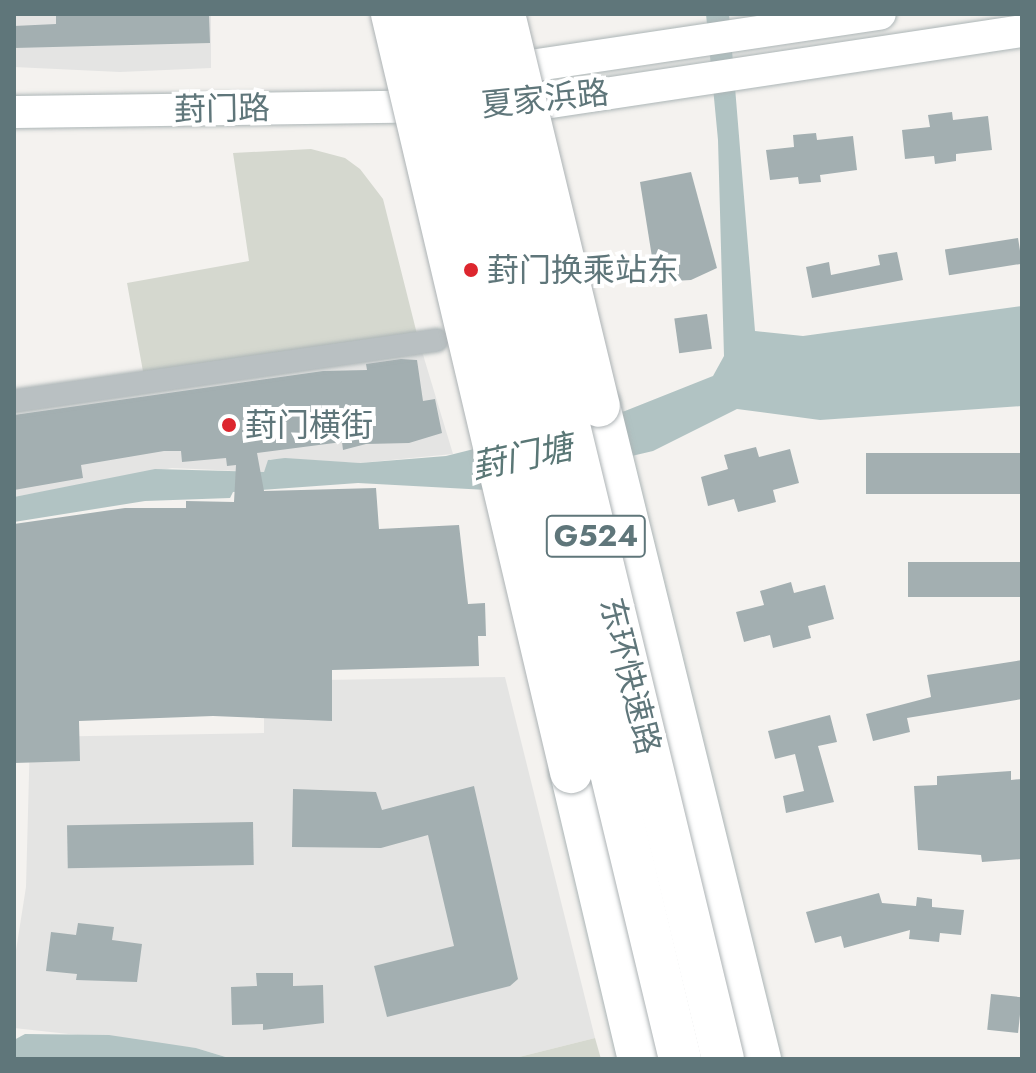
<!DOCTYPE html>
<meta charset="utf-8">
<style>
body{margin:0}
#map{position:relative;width:1036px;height:1073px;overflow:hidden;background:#f4f2ef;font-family:Jost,"Noto Sans SC",sans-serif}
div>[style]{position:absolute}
.built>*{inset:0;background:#e4e4e3}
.green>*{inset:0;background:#d5d8cf}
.water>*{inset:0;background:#b1c3c3}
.building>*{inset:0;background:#a3afb1;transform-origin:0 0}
.roads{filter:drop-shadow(0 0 2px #acb5b6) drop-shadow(0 0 2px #acb5b6)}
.street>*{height:22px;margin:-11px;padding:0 11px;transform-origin:11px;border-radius:11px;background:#b9c0c2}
.secondary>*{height:32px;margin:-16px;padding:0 16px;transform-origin:16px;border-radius:16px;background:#fff}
.highway>*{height:42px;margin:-21px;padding:0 21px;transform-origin:21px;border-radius:21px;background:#fff}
.bridges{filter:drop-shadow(0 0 2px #adb3b5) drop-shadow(0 0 2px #adb3b5)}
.highway-bridge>*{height:42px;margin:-21px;padding:0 21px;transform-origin:21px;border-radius:21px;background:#fff}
.dots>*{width:22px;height:22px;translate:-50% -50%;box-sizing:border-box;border:4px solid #fff;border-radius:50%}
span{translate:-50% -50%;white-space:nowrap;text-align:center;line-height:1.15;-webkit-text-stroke:8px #fff;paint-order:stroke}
.shield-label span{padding:2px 6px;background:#fff;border:2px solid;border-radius:6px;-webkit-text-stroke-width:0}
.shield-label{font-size:30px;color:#5f767a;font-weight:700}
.street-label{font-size:32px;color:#5f767a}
.poi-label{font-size:32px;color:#5f767a}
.left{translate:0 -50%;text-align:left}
.water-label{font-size:34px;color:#5a7776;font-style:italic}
.frame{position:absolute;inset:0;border:16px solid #5f767a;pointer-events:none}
</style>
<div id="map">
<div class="built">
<i style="clip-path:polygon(14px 14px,211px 14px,211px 68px,120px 72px,14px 67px)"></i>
<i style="clip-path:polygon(418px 338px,453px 454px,360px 463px,270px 459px,264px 472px,172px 468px,14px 497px,14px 396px)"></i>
<i style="clip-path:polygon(505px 677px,595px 1038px,511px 1059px,232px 1059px,196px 1048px,14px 1028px,14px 963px,26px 887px,30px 737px,264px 733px,264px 681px)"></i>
</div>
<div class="green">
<i style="clip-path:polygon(311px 149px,345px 158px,360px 169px,383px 199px,418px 338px,144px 377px,127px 283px,249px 261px,233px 153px)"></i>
<i style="clip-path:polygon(595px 1038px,601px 1059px,511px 1059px)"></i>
</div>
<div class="water">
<i style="clip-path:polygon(706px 14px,729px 14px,755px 331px,803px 336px,1022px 306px,1022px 406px,820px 420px,737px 409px,653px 451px,487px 490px,358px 483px,233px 492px,230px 498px,145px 501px,14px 522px,14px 497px,155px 469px,264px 472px,268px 460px,285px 458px,360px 463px,446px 456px,625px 411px,713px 376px,724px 356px,718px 140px)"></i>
<i style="clip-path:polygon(25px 1034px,109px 1035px,196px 1048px,232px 1059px,14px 1059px,14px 1040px)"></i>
</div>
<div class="building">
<i style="clip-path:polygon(56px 14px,209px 14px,210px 43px,14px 48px,14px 26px,56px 24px)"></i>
<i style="clip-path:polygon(952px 112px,953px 120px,988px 116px,992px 150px,956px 154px,956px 161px,935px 164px,934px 156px,905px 159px,902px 130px,930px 127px,928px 115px)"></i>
<i style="clip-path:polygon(816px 133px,817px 140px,853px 136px,857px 170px,820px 175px,821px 182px,799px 184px,798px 177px,770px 180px,766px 150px,794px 147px,793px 135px)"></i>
<i style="clip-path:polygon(691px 172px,717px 268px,691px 280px,656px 282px,640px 182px)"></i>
<i style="left:1018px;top:238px;width:26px;height:74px;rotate:81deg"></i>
<i style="clip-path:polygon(897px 252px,903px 280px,812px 298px,806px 267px,829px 262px,831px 275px,880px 265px,878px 255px)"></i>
<i style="left:707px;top:314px;width:35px;height:33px;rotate:82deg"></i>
<i style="clip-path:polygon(401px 359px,417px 360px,423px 401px,435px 399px,442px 433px,409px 443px,366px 444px,343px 450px,342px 442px,257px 453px,264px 491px,376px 488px,379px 529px,459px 525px,468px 604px,485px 603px,486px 636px,478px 636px,479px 666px,332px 670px,332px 721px,213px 716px,79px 721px,80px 761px,14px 763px,14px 524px,125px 508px,186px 508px,186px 501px,234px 502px,236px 465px,227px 466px,226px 458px,182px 462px,181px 451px,164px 451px,81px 465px,83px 478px,14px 490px,14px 415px,323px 371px,367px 370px,366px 364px)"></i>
<i style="clip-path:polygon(756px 447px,759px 457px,790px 449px,799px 483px,773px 490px,776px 502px,738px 512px,734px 499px,708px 506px,701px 477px,728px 469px,724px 455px)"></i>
<i style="left:1022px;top:453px;width:41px;height:156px;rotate:90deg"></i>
<i style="left:1022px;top:562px;width:35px;height:114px;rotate:90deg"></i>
<i style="clip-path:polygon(791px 582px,794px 593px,825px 585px,834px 619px,808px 626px,811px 638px,773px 648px,770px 635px,744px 642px,736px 612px,764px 605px,760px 591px)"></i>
<i style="clip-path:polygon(1022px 660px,1022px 699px,907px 718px,910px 732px,873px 741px,866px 714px,931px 697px,927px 675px)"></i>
<i style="clip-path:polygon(830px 715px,837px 742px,818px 746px,834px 802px,786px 813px,783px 796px,804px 791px,795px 754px,775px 759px,768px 731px)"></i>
<i style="clip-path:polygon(1011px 771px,1011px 780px,1022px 779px,1022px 859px,982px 862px,981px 855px,918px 850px,914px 786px,937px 785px,937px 776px)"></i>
<i style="clip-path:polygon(474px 786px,518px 979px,510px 986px,387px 1017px,374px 966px,454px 946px,428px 835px,381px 848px,292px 847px,293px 789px,376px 792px,382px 810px)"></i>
<i style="left:253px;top:822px;width:43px;height:186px;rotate:89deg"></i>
<i style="clip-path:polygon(879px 893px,882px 903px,916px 906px,917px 897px,932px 899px,932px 907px,964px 910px,961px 935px,940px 933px,939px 942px,909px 939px,910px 930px,844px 948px,841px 936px,815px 943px,806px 912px)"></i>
<i style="clip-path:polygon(78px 923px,114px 927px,112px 940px,142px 944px,137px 982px,76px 980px,77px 974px,46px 971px,51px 932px,76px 935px)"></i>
<i style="clip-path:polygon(256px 973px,293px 973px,293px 986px,323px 985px,324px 1023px,263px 1030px,263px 1024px,232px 1025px,231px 987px,257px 986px)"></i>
<i style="left:991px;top:994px;width:31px;height:36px;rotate:6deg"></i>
</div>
<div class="roads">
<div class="street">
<i style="left:14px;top:401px;width:427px;rotate:-8.2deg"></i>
</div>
<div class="secondary">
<i style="left:497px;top:71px;width:387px;rotate:-8.5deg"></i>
<i style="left:505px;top:109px;width:523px;rotate:-8.58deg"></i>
<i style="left:14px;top:112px;width:421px;rotate:-0.8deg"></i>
</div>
<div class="highway">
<i style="left:599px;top:406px;width:673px;rotate:76.15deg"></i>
<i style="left:571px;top:772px;width:295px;rotate:76.7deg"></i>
</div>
</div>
<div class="bridges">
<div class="highway-bridge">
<i style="left:392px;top:14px;width:779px;rotate:76.71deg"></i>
<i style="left:428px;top:14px;width:1075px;rotate:76.44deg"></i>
<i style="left:469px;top:14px;width:1075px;rotate:76.34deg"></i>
<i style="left:504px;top:14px;width:403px;rotate:76.4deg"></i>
</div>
</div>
<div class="dots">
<i style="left:471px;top:270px;background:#dd262e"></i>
<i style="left:229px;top:425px;background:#dd262e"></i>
</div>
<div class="shield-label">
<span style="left:596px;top:536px">G524</span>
</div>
<div class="street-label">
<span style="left:545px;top:99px;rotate:-6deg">夏家浜路</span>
<span style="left:222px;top:109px;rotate:-1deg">葑门路</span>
<span style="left:630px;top:676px;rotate:76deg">东环快速路</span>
</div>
<div class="poi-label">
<span class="left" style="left:487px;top:270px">葑门换乘站东</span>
<span class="left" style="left:245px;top:425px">葑门横街</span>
</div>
<div class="water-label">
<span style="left:522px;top:457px;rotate:-12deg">葑门塘</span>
</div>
<div class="frame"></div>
</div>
